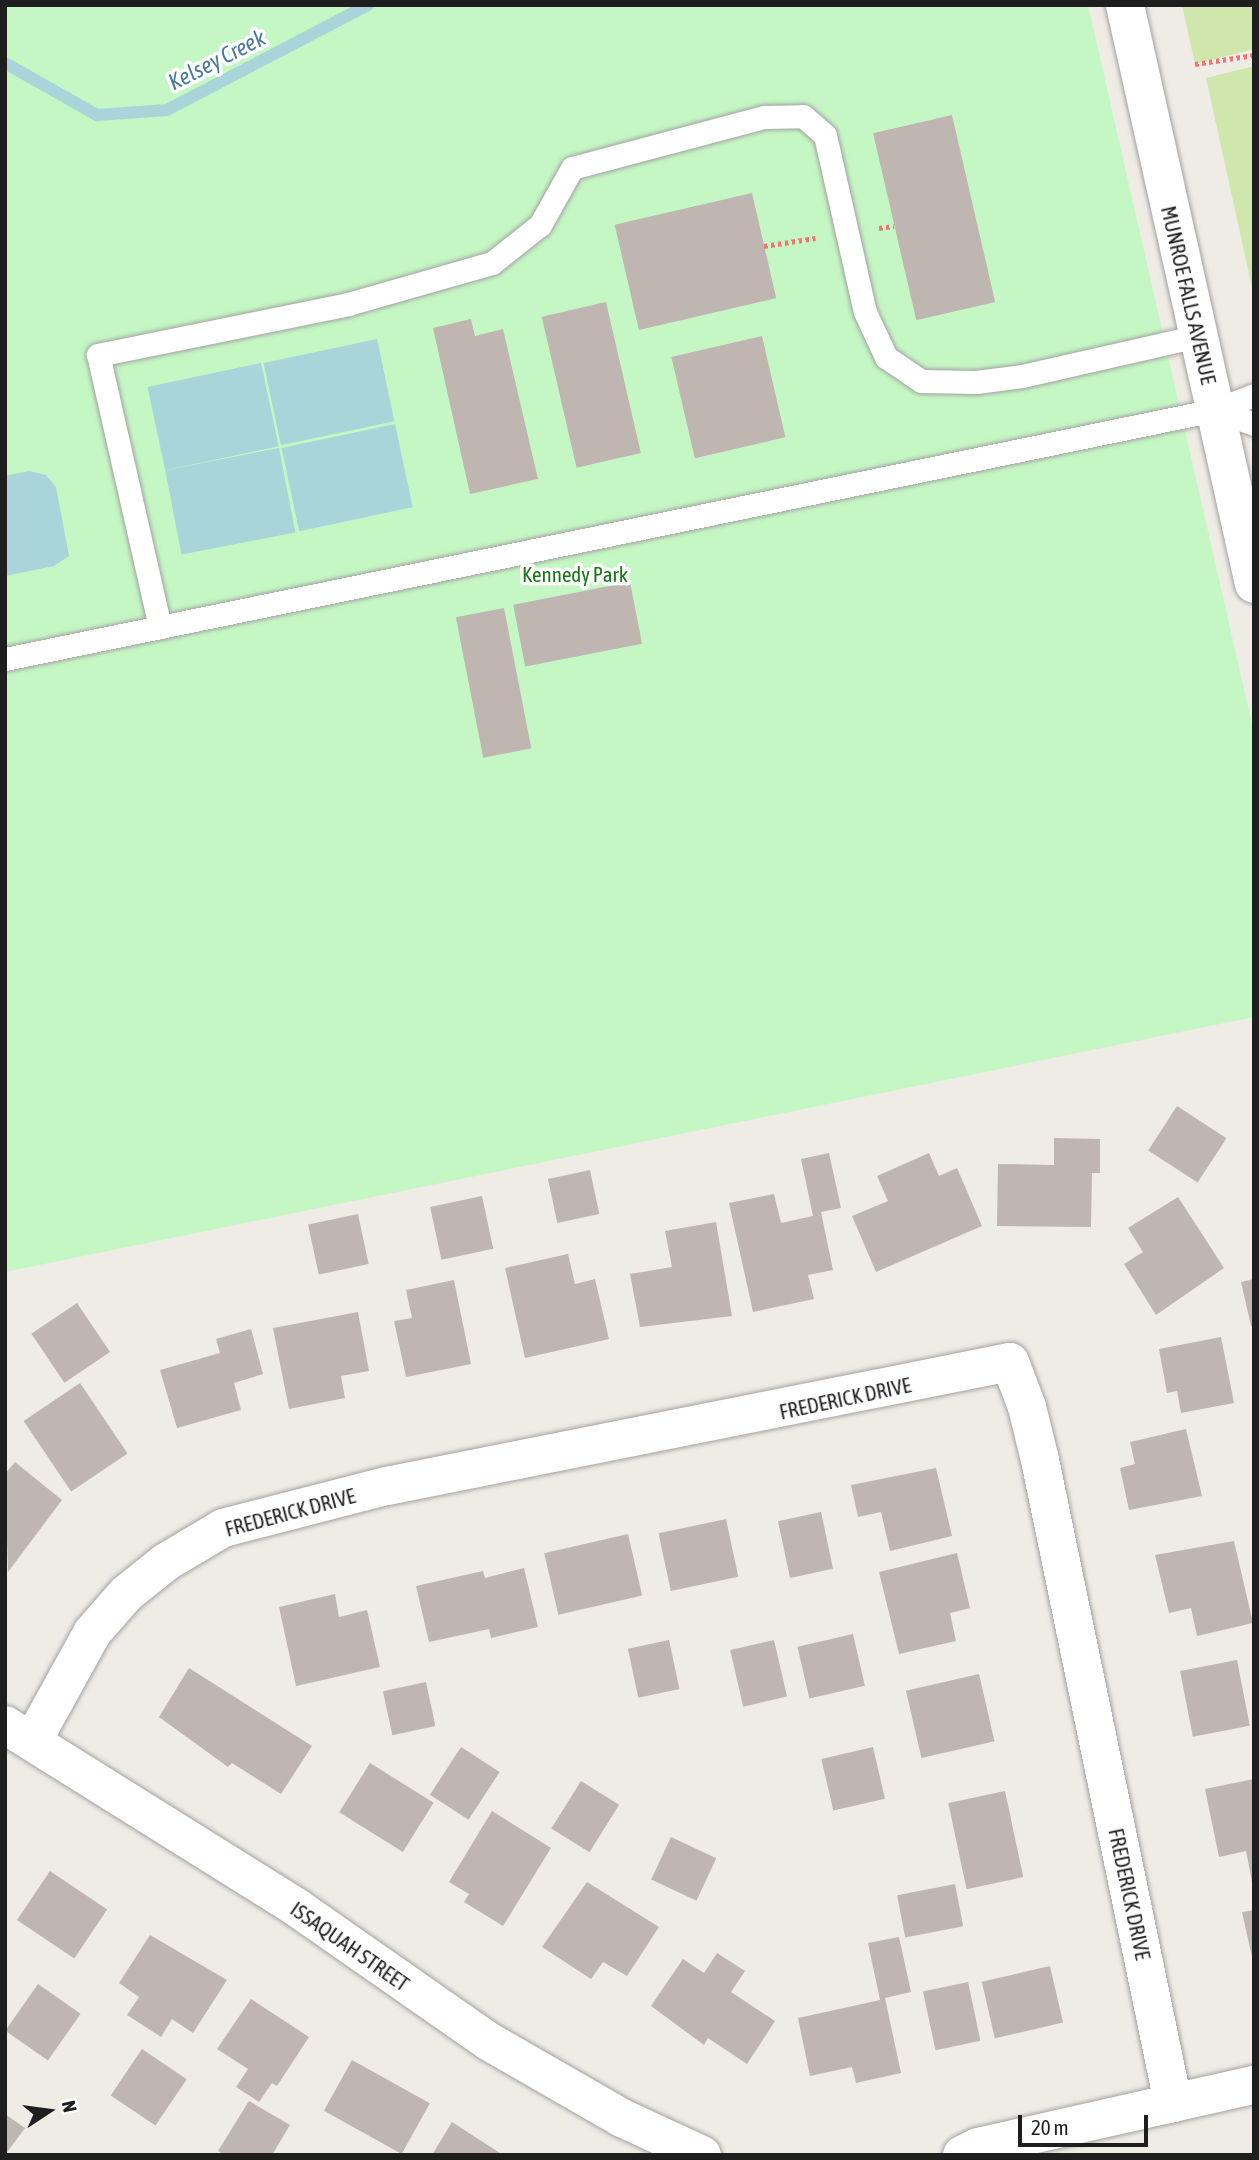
<!DOCTYPE html>
<style>
body{margin:0}
#map{position:relative;width:1259px;height:2160px;overflow:hidden;background:#efebe5;font-family:"Asap Condensed",sans-serif}
div>[style]{position:absolute}
.grass>*{inset:0;background:#cfe6ad}
.park>*{inset:0;background:#c5f7c4}
.water>*{inset:0;background:#a8d4da;transform-origin:0 0}
.stream>*{height:12px;margin:-6px;padding:0 6px;transform-origin:6px;border-radius:6px;background:#a8d4da}
.building>*{inset:0;background:#bfb6b2;transform-origin:0 0}
.path>*{height:4.5px;margin-top:-2.25px;transform-origin:0;background:repeating-linear-gradient(90deg,#f37372 0 3.5px,transparent 0 7px)}
.roads{filter:drop-shadow(0 0 2px #a2a2a2) drop-shadow(0 0 2px #a2a2a2)}
.service>*{height:23px;margin:-11.5px;padding:0 11.5px;transform-origin:11.5px;border-radius:11.5px;background:#fff}
.minor>*{height:38px;margin:-19px;padding:0 19px;transform-origin:19px;border-radius:19px;background:#fff}
.tertiary>*{height:38px;margin:-19px;padding:0 19px;transform-origin:19px;border-radius:19px;background:#fff}
span{translate:-50% -50%;white-space:nowrap;text-align:center;line-height:1.15;-webkit-text-stroke:7px #fff;paint-order:stroke}
.street-label{font-size:21px;color:#1e1e1e}
.park-label{font-size:21px;color:#137811}
.water-label{font-size:23px;color:#49799a;font-style:italic}
.frame{position:absolute;inset:0;border:7px solid #1e1e1e;pointer-events:none}
.north{position:absolute;left:14px;top:2076px;width:70px;height:70px;-webkit-text-stroke:5px #fff;paint-order:stroke;rotate:77deg;font-size:19px;font-weight:700;line-height:28px;text-align:center;color:#1e1e1e}
.north::after{content:'';display:block;margin:auto;width:24px;height:32px;background:#1e1e1e;clip-path:polygon(50% 0,100% 100%,50% 72%,0 100%)}
.scale{position:absolute;left:1018px;top:2115px;width:130px;height:32px;box-sizing:border-box;border:4px solid #1e1e1e;border-top:0;padding-left:9px;font-size:21px;line-height:24px;white-space:nowrap;color:#1e1e1e;-webkit-text-stroke:5px #fff;paint-order:stroke}
</style>
<div id="map">
<div class="grass">
<i style="clip-path:polygon(1182px 5px,1254px 5px,1254px 49px,1195px 64px)"></i>
<i style="clip-path:polygon(1254px 66px,1254px 296px,1206px 78px)"></i>
</div>
<div class="park">
<i style="clip-path:polygon(5px 5px,1088px 5px,1254px 733px,1254px 1017px,5px 1272px)"></i>
</div>
<div class="water">
<i style="left:377px;top:339px;width:84px;height:116px;rotate:78deg"></i>
<i style="left:261px;top:363px;width:85px;height:116px;rotate:78deg"></i>
<i style="left:395px;top:424px;width:85px;height:116px;rotate:78deg"></i>
<i style="left:279px;top:448px;width:86px;height:116px;rotate:79deg"></i>
<i style="clip-path:polygon(29px 471px,46px 475px,56px 487px,69px 556px,54px 566px,5px 576px,5px 476px)"></i>
</div>
<div class="stream">
<i style="left:5px;top:63px;width:106px;rotate:29.5deg"></i>
<i style="left:97px;top:115px;width:70px;rotate:-4.1deg"></i>
<i style="left:167px;top:110px;width:227px;rotate:-27.6deg"></i>
</div>
<div class="building">
<i style="left:952px;top:115px;width:192px;height:81px;rotate:77deg"></i>
<i style="left:752px;top:193px;width:108px;height:141px;rotate:77deg"></i>
<i style="left:606px;top:302px;width:155px;height:66px;rotate:77deg"></i>
<i style="clip-path:polygon(471px 319px,475px 336px,503px 329px,538px 479px,470px 494px,433px 328px)"></i>
<i style="left:762px;top:336px;width:104px;height:93px;rotate:77deg"></i>
<i style="left:630px;top:582px;width:63px;height:119px;rotate:79deg"></i>
<i style="left:504px;top:608px;width:143px;height:49px;rotate:79deg"></i>
<i style="left:1177px;top:1106px;width:59px;height:53px;rotate:33deg"></i>
<i style="clip-path:polygon(1054px 1138px,1100px 1139px,1100px 1173px,1092px 1173px,1091px 1227px,997px 1226px,998px 1164px,1054px 1165px)"></i>
<i style="clip-path:polygon(829px 1153px,841px 1208px,821px 1212px,833px 1270px,808px 1275px,814px 1299px,753px 1312px,729px 1203px,774px 1194px,781px 1223px,813px 1216px,801px 1159px)"></i>
<i style="clip-path:polygon(929px 1153px,939px 1176px,957px 1168px,982px 1226px,876px 1272px,852px 1216px,888px 1201px,877px 1176px)"></i>
<i style="left:590px;top:1170px;width:45px;height:43px;rotate:78deg"></i>
<i style="left:482px;top:1196px;width:54px;height:53px;rotate:78deg"></i>
<i style="clip-path:polygon(1178px 1197px,1224px 1268px,1156px 1315px,1124px 1264px,1143px 1252px,1128px 1228px)"></i>
<i style="left:358px;top:1214px;width:51px;height:51px;rotate:78deg"></i>
<i style="clip-path:polygon(716px 1222px,732px 1316px,640px 1327px,630px 1274px,672px 1267px,665px 1231px)"></i>
<i style="clip-path:polygon(568px 1254px,575px 1284px,595px 1279px,609px 1339px,525px 1358px,505px 1268px)"></i>
<i style="clip-path:polygon(1254px 1279px,1254px 1326px,1251px 1326px,1241px 1282px)"></i>
<i style="clip-path:polygon(454px 1280px,471px 1364px,406px 1377px,394px 1321px,412px 1318px,406px 1290px)"></i>
<i style="left:77px;top:1303px;width:59px;height:55px;rotate:56deg"></i>
<i style="clip-path:polygon(358px 1312px,369px 1371px,341px 1376px,345px 1398px,289px 1409px,273px 1328px)"></i>
<i style="clip-path:polygon(251px 1329px,263px 1374px,234px 1383px,241px 1410px,177px 1428px,160px 1370px,220px 1353px,216px 1339px)"></i>
<i style="clip-path:polygon(1221px 1337px,1234px 1403px,1181px 1413px,1177px 1391px,1167px 1393px,1159px 1349px)"></i>
<i style="left:80px;top:1383px;width:85px;height:68px;rotate:56deg"></i>
<i style="clip-path:polygon(1186px 1429px,1202px 1496px,1129px 1510px,1120px 1468px,1135px 1464px,1130px 1442px)"></i>
<i style="clip-path:polygon(15px 1462px,62px 1500px,8px 1572px,5px 1474px)"></i>
<i style="clip-path:polygon(936px 1468px,952px 1536px,890px 1551px,881px 1512px,858px 1517px,851px 1485px)"></i>
<i style="left:821px;top:1512px;width:58px;height:44px;rotate:78deg"></i>
<i style="left:726px;top:1519px;width:59px;height:69px;rotate:78deg"></i>
<i style="left:628px;top:1534px;width:63px;height:86px;rotate:77deg"></i>
<i style="clip-path:polygon(1234px 1541px,1253px 1623px,1197px 1636px,1191px 1608px,1169px 1613px,1155px 1555px)"></i>
<i style="clip-path:polygon(957px 1553px,970px 1608px,950px 1613px,956px 1641px,899px 1654px,879px 1572px)"></i>
<i style="clip-path:polygon(524px 1568px,538px 1627px,491px 1638px,489px 1629px,429px 1642px,416px 1586px,483px 1571px,485px 1578px)"></i>
<i style="clip-path:polygon(335px 1594px,339px 1617px,367px 1610px,380px 1667px,296px 1686px,279px 1607px)"></i>
<i style="left:853px;top:1634px;width:53px;height:57px;rotate:77deg"></i>
<i style="left:669px;top:1640px;width:50px;height:42px;rotate:78deg"></i>
<i style="left:774px;top:1640px;width:58px;height:45px;rotate:77deg"></i>
<i style="left:1237px;top:1660px;width:67px;height:58px;rotate:79deg"></i>
<i style="clip-path:polygon(189px 1668px,312px 1746px,281px 1794px,232px 1763px,228px 1767px,159px 1717px)"></i>
<i style="left:979px;top:1674px;width:69px;height:75px;rotate:77deg"></i>
<i style="left:426px;top:1682px;width:45px;height:44px;rotate:78deg"></i>
<i style="left:461px;top:1747px;width:46px;height:57px;rotate:33deg"></i>
<i style="left:873px;top:1747px;width:53px;height:53px;rotate:77deg"></i>
<i style="left:370px;top:1763px;width:75px;height:58px;rotate:32deg"></i>
<i style="clip-path:polygon(1254px 1779px,1254px 1882px,1252px 1882px,1246px 1851px,1219px 1857px,1205px 1789px)"></i>
<i style="left:581px;top:1781px;width:45px;height:56px;rotate:32deg"></i>
<i style="left:1005px;top:1791px;width:88px;height:58px;rotate:78deg"></i>
<i style="clip-path:polygon(492px 1811px,551px 1848px,503px 1926px,464px 1902px,469px 1894px,449px 1882px)"></i>
<i style="left:671px;top:1837px;width:50px;height:47px;rotate:25deg"></i>
<i style="left:50px;top:1871px;width:69px;height:59px;rotate:34deg"></i>
<i style="clip-path:polygon(587px 1882px,659px 1927px,627px 1976px,603px 1962px,591px 1979px,542px 1947px)"></i>
<i style="left:955px;top:1884px;width:43px;height:59px;rotate:79deg"></i>
<i style="clip-path:polygon(1254px 1910px,1254px 1960px,1253px 1961px,1242px 1912px)"></i>
<i style="clip-path:polygon(150px 1935px,227px 1980px,193px 2033px,172px 2019px,161px 2037px,127px 2015px,139px 1997px,119px 1983px)"></i>
<i style="clip-path:polygon(899px 1937px,911px 1992px,885px 1998px,901px 2073px,856px 2083px,852px 2067px,810px 2076px,798px 2018px,880px 2000px,868px 1943px)"></i>
<i style="clip-path:polygon(717px 1953px,745px 1971px,731px 1992px,775px 2021px,747px 2064px,708px 2038px,704px 2045px,651px 2006px,683px 1959px,704px 1973px)"></i>
<i style="left:1050px;top:1966px;width:58px;height:70px;rotate:77deg"></i>
<i style="left:968px;top:1982px;width:60px;height:46px;rotate:78deg"></i>
<i style="left:38px;top:1984px;width:52px;height:57px;rotate:35deg"></i>
<i style="clip-path:polygon(251px 1999px,309px 2037px,277px 2086px,272px 2083px,259px 2102px,236px 2087px,248px 2069px,217px 2049px)"></i>
<i style="left:142px;top:2049px;width:54px;height:56px;rotate:34deg"></i>
<i style="left:352px;top:2060px;width:89px;height:58px;rotate:29deg"></i>
<i style="clip-path:polygon(249px 2101px,290px 2125px,272px 2155px,224px 2155px,218px 2151px)"></i>
<i style="clip-path:polygon(5px 2114px,25px 2128px,5px 2155px)"></i>
<i style="clip-path:polygon(452px 2122px,503px 2155px,432px 2155px)"></i>
</div>
<div class="path">
<i style="left:1195px;top:64px;width:60px;rotate:-8.7deg"></i>
<i style="left:879px;top:228px;width:15px;rotate:-8deg"></i>
<i style="left:764px;top:246px;width:52px;rotate:-8.9deg"></i>
</div>
<div class="roads">
<div class="service">
<i style="left:1215px;top:410px;width:41px;rotate:19.7deg"></i>
<i style="left:160px;top:627px;width:279px;rotate:-102.8deg"></i>
<i style="left:98px;top:355px;width:255px;rotate:-11.5deg"></i>
<i style="left:348px;top:304px;width:150px;rotate:-15.9deg"></i>
<i style="left:492px;top:263px;width:61px;rotate:-38.4deg"></i>
<i style="left:540px;top:225px;width:65px;rotate:-60.7deg"></i>
<i style="left:572px;top:168px;width:199px;rotate:-14.9deg"></i>
<i style="left:764px;top:117px;width:39px;rotate:-1deg"></i>
<i style="left:803px;top:116px;width:29px;rotate:41deg"></i>
<i style="left:825px;top:135px;width:181px;rotate:77.3deg"></i>
<i style="left:865px;top:312px;width:50px;rotate:65deg"></i>
<i style="left:886px;top:357px;width:42px;rotate:34.4deg"></i>
<i style="left:921px;top:381px;width:55px;rotate:1deg"></i>
<i style="left:976px;top:382px;width:46px;rotate:-7.4deg"></i>
<i style="left:1022px;top:376px;width:180px;rotate:-12.8deg"></i>
<i style="left:5px;top:659px;width:1235px;rotate:-11.63deg"></i>
<i style="left:1215px;top:410px;width:42px;rotate:-21deg"></i>
</div>
<div class="minor">
<i style="left:5px;top:1725px;width:343px;rotate:32deg"></i>
<i style="left:296px;top:1907px;width:234px;rotate:34.9deg"></i>
<i style="left:488px;top:2041px;width:155px;rotate:29.9deg"></i>
<i style="left:622px;top:2118px;width:88px;rotate:24.8deg"></i>
<i style="left:33px;top:1740px;width:122px;rotate:-61.1deg"></i>
<i style="left:92px;top:1633px;width:52px;rotate:-48.9deg"></i>
<i style="left:126px;top:1594px;width:51px;rotate:-38.7deg"></i>
<i style="left:166px;top:1562px;width:66px;rotate:-30.8deg"></i>
<i style="left:223px;top:1528px;width:169px;rotate:-14.4deg"></i>
<i style="left:387px;top:1486px;width:635px;rotate:-11.26deg"></i>
<i style="left:1010px;top:1362px;width:48px;rotate:69.3deg"></i>
<i style="left:1027px;top:1407px;width:55px;rotate:76.2deg"></i>
<i style="left:1040px;top:1460px;width:657px;rotate:78.31deg"></i>
<i style="left:962px;top:2155px;width:18px;rotate:-27deg"></i>
<i style="left:978px;top:2147px;width:283px;rotate:-12.7deg"></i>
</div>
<div class="tertiary">
<i style="left:1125px;top:5px;width:593px;rotate:77.44deg"></i>
</div>
</div>
<div class="street-label">
<span style="left:1189px;top:295px;rotate:77deg">MUNROE FALLS AVENUE</span>
<span style="left:845px;top:1398px;rotate:-12deg">FREDERICK DRIVE</span>
<span style="left:290px;top:1512px;rotate:-15deg">FREDERICK DRIVE</span>
<span style="left:1130px;top:1894px;rotate:78deg">FREDERICK DRIVE</span>
<span style="left:350px;top:1946px;rotate:35deg">ISSAQUAH STREET</span>
</div>
<div class="park-label">
<span style="left:575px;top:574px">Kennedy Park</span>
</div>
<div class="water-label">
<span style="left:217px;top:60px;rotate:-27deg">Kelsey Creek</span>
</div>
<div class="frame"></div>
<div class="north">N</div>
<div class="scale">20 m</div>
</div>
